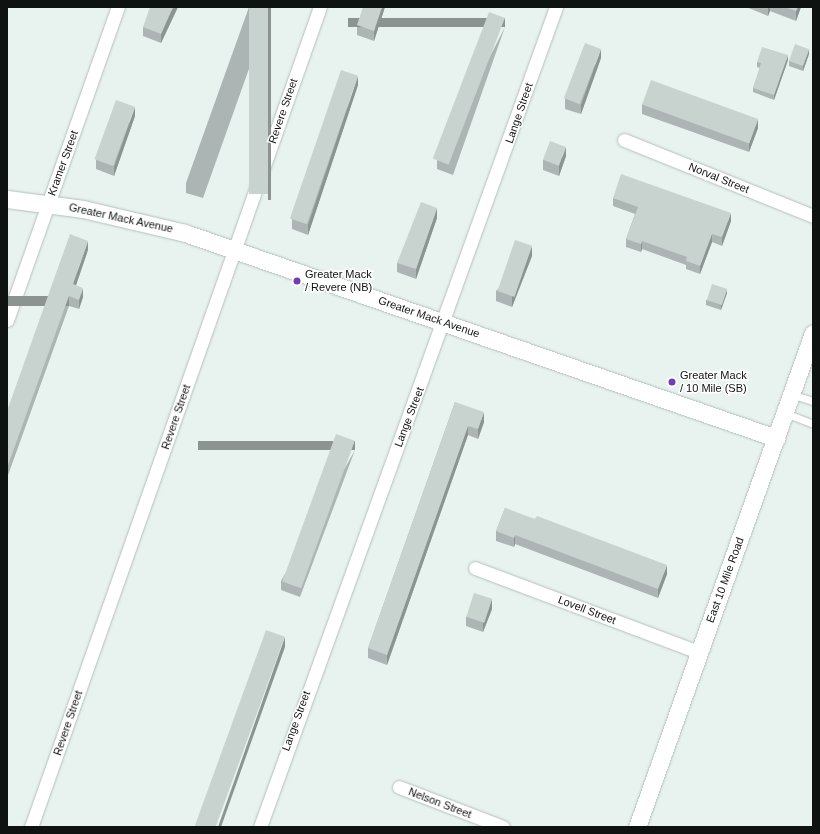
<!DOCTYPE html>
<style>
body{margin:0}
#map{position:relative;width:820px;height:834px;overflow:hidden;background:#e8f3f0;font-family:Helvetica,sans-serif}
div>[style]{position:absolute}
.roads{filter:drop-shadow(0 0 1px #b4bfbc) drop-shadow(0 0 1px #b4bfbc)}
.service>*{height:7px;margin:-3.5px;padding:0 3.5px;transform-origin:3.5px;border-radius:3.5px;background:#fff}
.minor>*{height:13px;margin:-6.5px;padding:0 6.5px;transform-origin:6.5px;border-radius:6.5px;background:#fff}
.tertiary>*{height:17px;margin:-8.5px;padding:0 8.5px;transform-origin:8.5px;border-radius:8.5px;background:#fff}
.wall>*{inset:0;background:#acb5b3}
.shaded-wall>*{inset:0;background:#8c9492;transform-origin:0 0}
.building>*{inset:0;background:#c8d3d0;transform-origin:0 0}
.dots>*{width:11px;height:11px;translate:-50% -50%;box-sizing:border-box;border:2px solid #fff;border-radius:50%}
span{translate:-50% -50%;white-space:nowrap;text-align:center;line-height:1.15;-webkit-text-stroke:3px #fff;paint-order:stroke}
.street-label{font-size:11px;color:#0e1210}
.poi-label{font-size:11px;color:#0e1210}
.left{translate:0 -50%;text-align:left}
.frame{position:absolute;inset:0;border:8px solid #0e1210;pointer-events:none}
</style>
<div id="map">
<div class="roads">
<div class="service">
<i style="left:791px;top:394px;width:23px;rotate:18deg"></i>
<i style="left:785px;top:413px;width:30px;rotate:21deg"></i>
</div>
<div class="minor">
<i style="left:624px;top:140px;width:204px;rotate:21.9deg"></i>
<i style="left:7px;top:320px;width:332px;rotate:-70.5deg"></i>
<i style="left:475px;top:568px;width:239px;rotate:20.6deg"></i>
<i style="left:399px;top:787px;width:111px;rotate:21deg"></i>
<i style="left:31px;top:827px;width:869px;rotate:-70.59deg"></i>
<i style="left:260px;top:827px;width:872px;rotate:-70.15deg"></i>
</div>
<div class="tertiary">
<i style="left:7px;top:199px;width:77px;rotate:7.5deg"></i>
<i style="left:83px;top:209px;width:105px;rotate:13.2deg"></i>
<i style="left:185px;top:233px;width:626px;rotate:19.13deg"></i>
<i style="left:637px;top:827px;width:524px;rotate:-70.39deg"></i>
</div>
</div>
<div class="wall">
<i style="clip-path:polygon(178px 7px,161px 43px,143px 36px,143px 27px)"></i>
<i style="clip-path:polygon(249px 7px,271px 7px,203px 198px,186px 193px,186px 183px)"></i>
<i style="clip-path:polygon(385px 7px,374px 41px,357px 35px,357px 25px)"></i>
<i style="clip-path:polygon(746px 7px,801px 7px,796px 21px,770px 11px,768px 16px)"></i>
<i style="clip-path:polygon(505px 27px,453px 175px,437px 169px,437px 160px)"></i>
<i style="clip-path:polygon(809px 54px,803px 71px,789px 66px,789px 61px)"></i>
<i style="clip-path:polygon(601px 58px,581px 114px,565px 109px,565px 99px)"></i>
<i style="clip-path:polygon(788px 60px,774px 100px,753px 92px,753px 88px,760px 68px,757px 67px,757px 62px)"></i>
<i style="clip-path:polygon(358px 85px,308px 235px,292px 229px,292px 219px)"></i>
<i style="clip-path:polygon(642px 104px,758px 128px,749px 152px,642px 114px)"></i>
<i style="clip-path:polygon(135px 116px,114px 176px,96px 169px,96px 160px)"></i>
<i style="clip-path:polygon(566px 156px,559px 176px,543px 170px,543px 160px)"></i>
<i style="clip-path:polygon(613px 198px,731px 221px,722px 246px,712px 242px,700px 274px,686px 269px,686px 265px,642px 249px,641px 252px,626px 247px,626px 239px,635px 214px,613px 206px)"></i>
<i style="clip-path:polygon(437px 218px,416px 279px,397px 272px,397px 263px)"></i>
<i style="clip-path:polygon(88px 250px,76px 285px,83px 297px,79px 309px,69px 306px,7px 478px,7px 411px)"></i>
<i style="clip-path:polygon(532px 256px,512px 307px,496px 301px,496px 291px)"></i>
<i style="clip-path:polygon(727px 293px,721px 310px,706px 305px,706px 300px)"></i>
<i style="clip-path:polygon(455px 402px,484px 422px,478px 439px,468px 435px,387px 665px,368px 658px,368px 648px)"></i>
<i style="clip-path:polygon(355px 450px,300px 597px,281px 590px,281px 581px)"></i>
<i style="clip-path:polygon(505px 508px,667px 574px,658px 598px,515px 544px,514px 547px,496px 541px,496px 531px)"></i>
<i style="clip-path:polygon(492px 609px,483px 632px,466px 626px,466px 617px)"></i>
</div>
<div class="shaded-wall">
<i style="clip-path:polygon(173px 7px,178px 7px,161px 43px,161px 34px)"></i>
<i style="left:268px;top:7px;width:3px;height:193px"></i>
<i style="clip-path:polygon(382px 7px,385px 7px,374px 41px,374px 31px)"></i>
<i style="clip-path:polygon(768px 7px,770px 7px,770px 11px,768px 16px)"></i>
<i style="clip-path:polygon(798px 7px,801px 7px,796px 21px,796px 11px)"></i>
<i style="left:505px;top:18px;width:9px;height:157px;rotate:90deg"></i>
<i style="clip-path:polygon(601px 49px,601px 58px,581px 114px,581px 105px)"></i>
<i style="clip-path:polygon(809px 49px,809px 54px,803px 71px,803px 66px)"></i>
<i style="clip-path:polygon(788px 55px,788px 60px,774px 100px,774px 95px)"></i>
<i style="clip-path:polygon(358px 76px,358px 85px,308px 235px,308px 225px)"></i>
<i style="clip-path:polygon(135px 107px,135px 116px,114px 176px,114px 167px)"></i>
<i style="clip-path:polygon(758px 119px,758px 128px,749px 152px,749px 143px)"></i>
<i style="clip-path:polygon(566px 147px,566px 156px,559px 176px,559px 166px)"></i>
<i style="clip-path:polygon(437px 208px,437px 218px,416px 279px,416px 269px)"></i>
<i style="clip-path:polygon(731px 213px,731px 221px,722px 246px,722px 237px)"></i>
<i style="clip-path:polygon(712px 234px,712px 242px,700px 274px,700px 266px)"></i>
<i style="clip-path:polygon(88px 241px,88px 250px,73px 294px,73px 284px)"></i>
<i style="clip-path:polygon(642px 241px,642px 249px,641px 252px,641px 244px)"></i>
<i style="clip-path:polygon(532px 246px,532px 256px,512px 307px,512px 297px)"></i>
<i style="clip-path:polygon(83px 288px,83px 297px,79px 309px,79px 300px)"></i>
<i style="clip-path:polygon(727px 289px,727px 293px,721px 310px,721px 306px)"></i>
<i style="left:69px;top:296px;width:10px;height:183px;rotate:90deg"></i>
<i style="clip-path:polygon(484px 412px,484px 422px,478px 439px,478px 429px)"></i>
<i style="clip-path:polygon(468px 426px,468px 435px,387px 665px,387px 655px)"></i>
<i style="left:355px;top:441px;width:9px;height:157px;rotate:90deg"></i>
<i style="clip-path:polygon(515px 535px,515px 544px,514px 547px,514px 538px)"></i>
<i style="clip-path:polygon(667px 565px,667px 574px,658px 598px,658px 589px)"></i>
<i style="clip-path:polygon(492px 599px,492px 609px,483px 632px,483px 623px)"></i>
<i style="clip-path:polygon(285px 637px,285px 647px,221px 827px,218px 827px)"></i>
</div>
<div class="building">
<i style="clip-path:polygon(150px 7px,173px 7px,161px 34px,143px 27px)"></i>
<i style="left:249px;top:7px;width:19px;height:187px"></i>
<i style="clip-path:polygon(363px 7px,382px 7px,374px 31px,357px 25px)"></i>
<i style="clip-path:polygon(784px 7px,798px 7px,796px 11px)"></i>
<i style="left:489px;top:12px;width:17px;height:157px;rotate:21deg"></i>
<i style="left:585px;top:43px;width:17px;height:59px;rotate:21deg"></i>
<i style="left:795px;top:44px;width:15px;height:18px;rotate:20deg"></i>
<i style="clip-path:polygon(762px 47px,788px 55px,774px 95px,753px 88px,761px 63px,757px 62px)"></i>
<i style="left:341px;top:70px;width:18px;height:157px;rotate:19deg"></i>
<i style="left:651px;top:80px;width:114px;height:26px;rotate:20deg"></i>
<i style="left:116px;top:100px;width:20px;height:63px;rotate:20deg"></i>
<i style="left:550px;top:141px;width:17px;height:20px;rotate:21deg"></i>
<i style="clip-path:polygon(621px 174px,731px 213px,722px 237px,712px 234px,700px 266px,686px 261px,687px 257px,642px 241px,641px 244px,626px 239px,638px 207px,613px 198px)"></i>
<i style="clip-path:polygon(421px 202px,437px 208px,416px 269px,397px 263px)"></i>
<i style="clip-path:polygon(70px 234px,88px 241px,73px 284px,83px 288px,79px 300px,69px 296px,7px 468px,7px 411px)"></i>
<i style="left:515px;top:240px;width:18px;height:54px;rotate:19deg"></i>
<i style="left:712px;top:284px;width:16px;height:17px;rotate:18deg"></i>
<i style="clip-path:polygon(455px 402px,484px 412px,478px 429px,468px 426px,387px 655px,368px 648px)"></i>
<i style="left:336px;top:434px;width:20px;height:157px;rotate:20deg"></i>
<i style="clip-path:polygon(505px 508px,535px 519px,537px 516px,667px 565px,658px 589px,515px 535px,514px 538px,496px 531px)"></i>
<i style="left:474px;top:593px;width:19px;height:25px;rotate:18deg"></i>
<i style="left:266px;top:630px;width:20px;height:209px;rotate:20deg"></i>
</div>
<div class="dots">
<i style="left:297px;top:281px;background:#723db4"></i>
<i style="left:672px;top:382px;background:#723db4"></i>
</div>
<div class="street-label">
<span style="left:283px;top:111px;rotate:-71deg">Revere Street</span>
<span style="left:519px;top:113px;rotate:-71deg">Lange Street</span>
<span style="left:63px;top:163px;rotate:-70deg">Kramer Street</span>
<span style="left:719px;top:178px;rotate:22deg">Norval Street</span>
<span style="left:121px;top:218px;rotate:12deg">Greater Mack Avenue</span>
<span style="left:429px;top:317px;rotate:19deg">Greater Mack Avenue</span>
<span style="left:176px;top:417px;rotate:-71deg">Revere Street</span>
<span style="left:409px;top:417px;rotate:-69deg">Lange Street</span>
<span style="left:725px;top:580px;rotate:-70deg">East 10 Mile Road</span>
<span style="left:587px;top:610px;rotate:21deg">Lovell Street</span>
<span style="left:296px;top:721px;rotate:-70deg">Lange Street</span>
<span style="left:68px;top:723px;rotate:-71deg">Revere Street</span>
<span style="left:440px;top:803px;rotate:21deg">Nelson Street</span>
</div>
<div class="poi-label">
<span class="left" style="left:305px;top:281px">Greater Mack<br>/ Revere (NB)</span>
<span class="left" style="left:680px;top:382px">Greater Mack<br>/ 10 Mile (SB)</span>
</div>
<div class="frame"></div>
</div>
